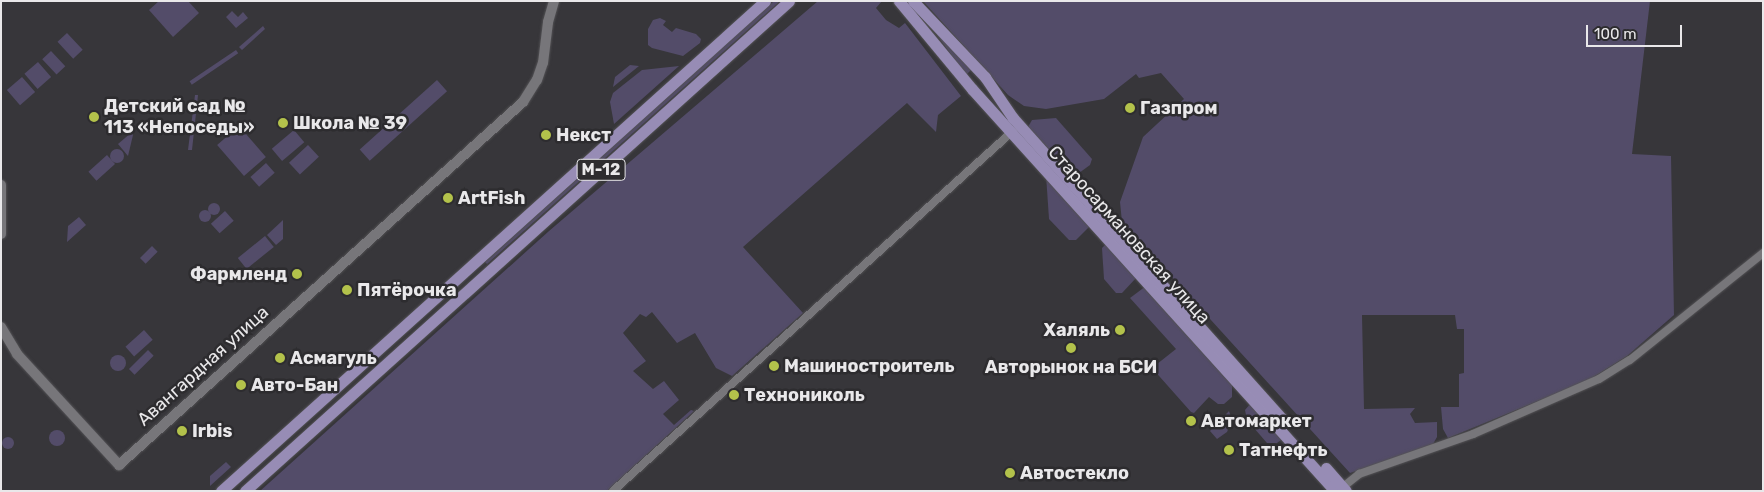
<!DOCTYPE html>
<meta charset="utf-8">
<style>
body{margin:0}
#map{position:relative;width:1764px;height:492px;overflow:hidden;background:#37363a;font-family:Rubik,sans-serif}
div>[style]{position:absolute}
.green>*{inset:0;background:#534c69;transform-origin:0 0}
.round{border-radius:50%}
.roads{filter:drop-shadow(0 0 1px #535255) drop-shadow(0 0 1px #535255)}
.street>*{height:8px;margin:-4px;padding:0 4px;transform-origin:4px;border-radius:4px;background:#77767a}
.secondary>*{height:10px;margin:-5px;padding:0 5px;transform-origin:5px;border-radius:5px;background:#77767a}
.primary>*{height:11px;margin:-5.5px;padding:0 5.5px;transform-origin:5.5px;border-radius:5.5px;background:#978cb5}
.dots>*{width:14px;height:14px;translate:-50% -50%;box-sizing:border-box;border:2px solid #2d2c2f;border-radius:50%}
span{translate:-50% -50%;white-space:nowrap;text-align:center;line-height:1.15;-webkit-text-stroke:5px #2d2c2f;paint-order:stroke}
.shield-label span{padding:1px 4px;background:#2d2c2f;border:1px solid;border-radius:4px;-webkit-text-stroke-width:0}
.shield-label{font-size:16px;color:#e9e8ea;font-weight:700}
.poi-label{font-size:18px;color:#e9e8ea;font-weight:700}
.left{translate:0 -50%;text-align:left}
.right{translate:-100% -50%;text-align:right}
.street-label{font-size:18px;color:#e9e8ea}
.frame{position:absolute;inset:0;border:2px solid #e9e8ea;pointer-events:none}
.scale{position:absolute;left:1586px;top:25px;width:96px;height:22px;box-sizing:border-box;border:2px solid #e9e8ea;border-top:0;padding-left:6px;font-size:15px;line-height:18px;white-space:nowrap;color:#e9e8ea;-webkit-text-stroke:4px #2d2c2f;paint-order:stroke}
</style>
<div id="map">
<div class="green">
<i style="clip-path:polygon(159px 1px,188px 1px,199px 13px,173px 37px,149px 10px)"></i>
<i style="clip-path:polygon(774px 1px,780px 1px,487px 264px,485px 262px)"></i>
<i style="clip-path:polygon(818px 1px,882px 1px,876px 8px,886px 20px,899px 28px,905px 23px,961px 96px,938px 115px,936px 132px,907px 103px,743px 247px,803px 313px,732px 376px,716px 368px,695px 333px,677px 343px,652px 312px,646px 317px,640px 314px,623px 333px,646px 361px,633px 371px,653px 389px,664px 381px,679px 400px,663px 414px,674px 425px,691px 410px,694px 411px,607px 491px,260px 491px,549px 231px)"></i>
<i style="clip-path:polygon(923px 1px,1650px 1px,1632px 154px,1671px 156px,1674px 315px,1627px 356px,1587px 381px,1448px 438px,1443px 429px,1441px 407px,1459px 407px,1459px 374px,1464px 373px,1464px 329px,1457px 329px,1455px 315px,1362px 315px,1364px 409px,1415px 408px,1410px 414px,1415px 423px,1437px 422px,1437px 437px,1433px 444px,1350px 473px,1122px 222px,1120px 202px,1143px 137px,1184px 99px,1161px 73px,1139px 78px,1136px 74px,1104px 99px,1046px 109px,1024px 106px,1008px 95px)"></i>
<i style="clip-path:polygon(232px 11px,238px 17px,243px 12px,248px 18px,236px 28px,226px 17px)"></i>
<i style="clip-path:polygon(660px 18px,666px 21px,663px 25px,672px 32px,676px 28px,696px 34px,701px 39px,700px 43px,683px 56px,652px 48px,648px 45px,648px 29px,653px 20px)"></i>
<i style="clip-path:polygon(263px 26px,265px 29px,242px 50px,239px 47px)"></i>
<i style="left:67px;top:33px;width:23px;height:13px;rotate:47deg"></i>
<i style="clip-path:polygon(938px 34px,972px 69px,966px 75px,937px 35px)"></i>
<i style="left:236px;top:50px;width:4px;height:56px;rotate:56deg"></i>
<i style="left:51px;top:51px;width:21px;height:12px;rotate:47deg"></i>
<i style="left:38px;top:62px;width:20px;height:18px;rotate:49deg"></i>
<i style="clip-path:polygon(630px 65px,639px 66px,613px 87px,615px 77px)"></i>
<i style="clip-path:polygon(679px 66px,614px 124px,610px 102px,613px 93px,642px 70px)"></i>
<i style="left:22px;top:77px;width:20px;height:20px;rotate:49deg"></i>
<i style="left:437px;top:80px;width:15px;height:104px;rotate:48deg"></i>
<i style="clip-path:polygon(195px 95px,198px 95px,192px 150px,188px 150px)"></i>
<i style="clip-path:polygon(1056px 118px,1092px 159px,1090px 165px,1079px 173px,1071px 173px,1028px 127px,1032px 120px)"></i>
<i style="left:239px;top:126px;width:41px;height:29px;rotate:49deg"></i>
<i style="left:294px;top:130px;width:16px;height:29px;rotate:50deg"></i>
<i style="clip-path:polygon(132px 132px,133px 135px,128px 156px,118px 144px)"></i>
<i style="left:308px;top:145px;width:16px;height:26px;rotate:47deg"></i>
<i class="round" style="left:110px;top:149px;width:14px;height:14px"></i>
<i style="left:107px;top:155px;width:12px;height:25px;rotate:48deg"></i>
<i style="left:266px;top:163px;width:13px;height:21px;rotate:48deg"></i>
<i style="clip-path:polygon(1046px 175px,1090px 226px,1076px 240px,1069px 240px,1049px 219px)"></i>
<i class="round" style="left:208px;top:203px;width:12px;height:12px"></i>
<i class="round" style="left:199px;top:210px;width:12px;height:12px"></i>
<i style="left:225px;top:211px;width:13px;height:19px;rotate:48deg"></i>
<i style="clip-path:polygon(79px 217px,86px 225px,67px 242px,68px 226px)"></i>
<i style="clip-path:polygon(283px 220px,283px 239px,276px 245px,267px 235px)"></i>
<i style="left:265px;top:236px;width:14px;height:35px;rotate:51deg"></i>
<i style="clip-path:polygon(1107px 243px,1137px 277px,1122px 293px,1116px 293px,1104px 279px,1102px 248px)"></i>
<i style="left:152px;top:246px;width:8px;height:17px;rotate:45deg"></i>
<i style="clip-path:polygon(1146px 286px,1232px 382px,1232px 397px,1224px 404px,1218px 404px,1209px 397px,1194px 413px,1191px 412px,1152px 368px,1176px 349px,1130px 298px)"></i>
<i style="left:144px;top:330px;width:13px;height:25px;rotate:48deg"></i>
<i style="left:148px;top:350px;width:8px;height:27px;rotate:45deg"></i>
<i class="round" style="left:110px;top:355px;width:16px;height:16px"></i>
<i style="clip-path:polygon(1251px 403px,1285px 437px,1277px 443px,1267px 443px,1247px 420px,1245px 410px)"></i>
<i style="clip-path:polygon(1229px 411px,1232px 420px,1227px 432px,1217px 439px,1210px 431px)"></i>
<i class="round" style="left:49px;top:430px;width:16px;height:16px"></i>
<i class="round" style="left:2px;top:437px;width:12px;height:12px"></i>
<i style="clip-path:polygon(226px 462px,231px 467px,210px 486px,210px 476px)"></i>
</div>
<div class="roads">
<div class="street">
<i style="left:1343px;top:487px;width:21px;rotate:-39deg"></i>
<i style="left:1359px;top:474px;width:121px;rotate:-19.3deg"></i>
<i style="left:1473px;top:434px;width:137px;rotate:-23.6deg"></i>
<i style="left:1599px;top:379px;width:36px;rotate:-32deg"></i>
<i style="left:1630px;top:360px;width:171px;rotate:-38.8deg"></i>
<i style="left:613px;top:491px;width:538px;rotate:-41.99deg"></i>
</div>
<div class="secondary">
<i style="left:1px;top:185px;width:49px;rotate:90deg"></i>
<i style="left:1px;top:327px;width:31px;rotate:59deg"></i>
<i style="left:17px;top:354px;width:151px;rotate:47.4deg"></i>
<i style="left:119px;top:465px;width:543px;rotate:-41.94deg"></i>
<i style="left:523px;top:102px;width:26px;rotate:-58deg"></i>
<i style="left:537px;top:80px;width:18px;rotate:-71deg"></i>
<i style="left:543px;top:63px;width:41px;rotate:-83deg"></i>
<i style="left:548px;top:22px;width:22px;rotate:-74deg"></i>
</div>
<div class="primary">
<i style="left:899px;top:1px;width:114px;rotate:50.3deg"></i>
<i style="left:972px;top:89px;width:542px;rotate:47.92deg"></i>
<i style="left:913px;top:1px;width:105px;rotate:46.5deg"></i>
<i style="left:985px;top:77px;width:50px;rotate:55.7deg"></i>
<i style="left:1013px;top:118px;width:405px;rotate:48.2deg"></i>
<i style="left:1326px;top:468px;width:30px;rotate:49deg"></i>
<i style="left:221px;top:491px;width:732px;rotate:-42.01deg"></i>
<i style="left:245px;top:491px;width:732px;rotate:-42.01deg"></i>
</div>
</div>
<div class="dots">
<i style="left:1130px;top:108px;background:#b3c24b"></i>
<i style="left:94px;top:117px;background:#b3c24b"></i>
<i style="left:283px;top:123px;background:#b3c24b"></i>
<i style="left:546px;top:135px;background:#b3c24b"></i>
<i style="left:448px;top:198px;background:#b3c24b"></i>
<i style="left:297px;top:274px;background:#b3c24b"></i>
<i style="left:347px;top:290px;background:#b3c24b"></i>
<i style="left:1120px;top:330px;background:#b3c24b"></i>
<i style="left:1071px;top:348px;background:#b3c24b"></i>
<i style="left:280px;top:358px;background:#b3c24b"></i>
<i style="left:774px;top:366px;background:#b3c24b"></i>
<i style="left:241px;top:385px;background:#b3c24b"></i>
<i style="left:734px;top:395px;background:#b3c24b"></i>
<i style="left:1191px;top:421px;background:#b3c24b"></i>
<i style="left:182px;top:431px;background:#b3c24b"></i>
<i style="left:1229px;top:450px;background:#b3c24b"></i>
<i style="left:1010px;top:473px;background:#b3c24b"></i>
</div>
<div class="shield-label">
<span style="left:601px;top:170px">М-12</span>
</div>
<div class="poi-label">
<span class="left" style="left:104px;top:117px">Детский сад №<br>113 «Непоседы»</span>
<span class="left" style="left:1140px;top:108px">Газпром</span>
<span class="left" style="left:293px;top:123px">Школа № 39</span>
<span class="left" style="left:556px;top:135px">Некст</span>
<span class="left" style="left:458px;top:198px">ArtFish</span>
<span class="right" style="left:287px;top:274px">Фармленд</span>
<span class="left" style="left:357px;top:290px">Пятёрочка</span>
<span class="right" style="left:1110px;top:330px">Халяль</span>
<span class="left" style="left:290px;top:358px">Асмагуль</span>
<span class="left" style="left:784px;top:366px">Машиностроитель</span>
<span style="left:1071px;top:367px">Авторынок на БСИ</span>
<span class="left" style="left:251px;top:385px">Авто-Бан</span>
<span class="left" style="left:744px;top:395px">Технониколь</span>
<span class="left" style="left:1201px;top:421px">Автомаркет</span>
<span class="left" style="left:192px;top:431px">Irbis</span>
<span class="left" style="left:1239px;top:450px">Татнефть</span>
<span class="left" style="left:1020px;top:473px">Автостекло</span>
</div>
<div class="street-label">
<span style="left:1129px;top:235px;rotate:48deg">Старосармановская улица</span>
<span style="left:203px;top:366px;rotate:-42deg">Авангардная улица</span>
</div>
<div class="frame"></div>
<div class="scale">100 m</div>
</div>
